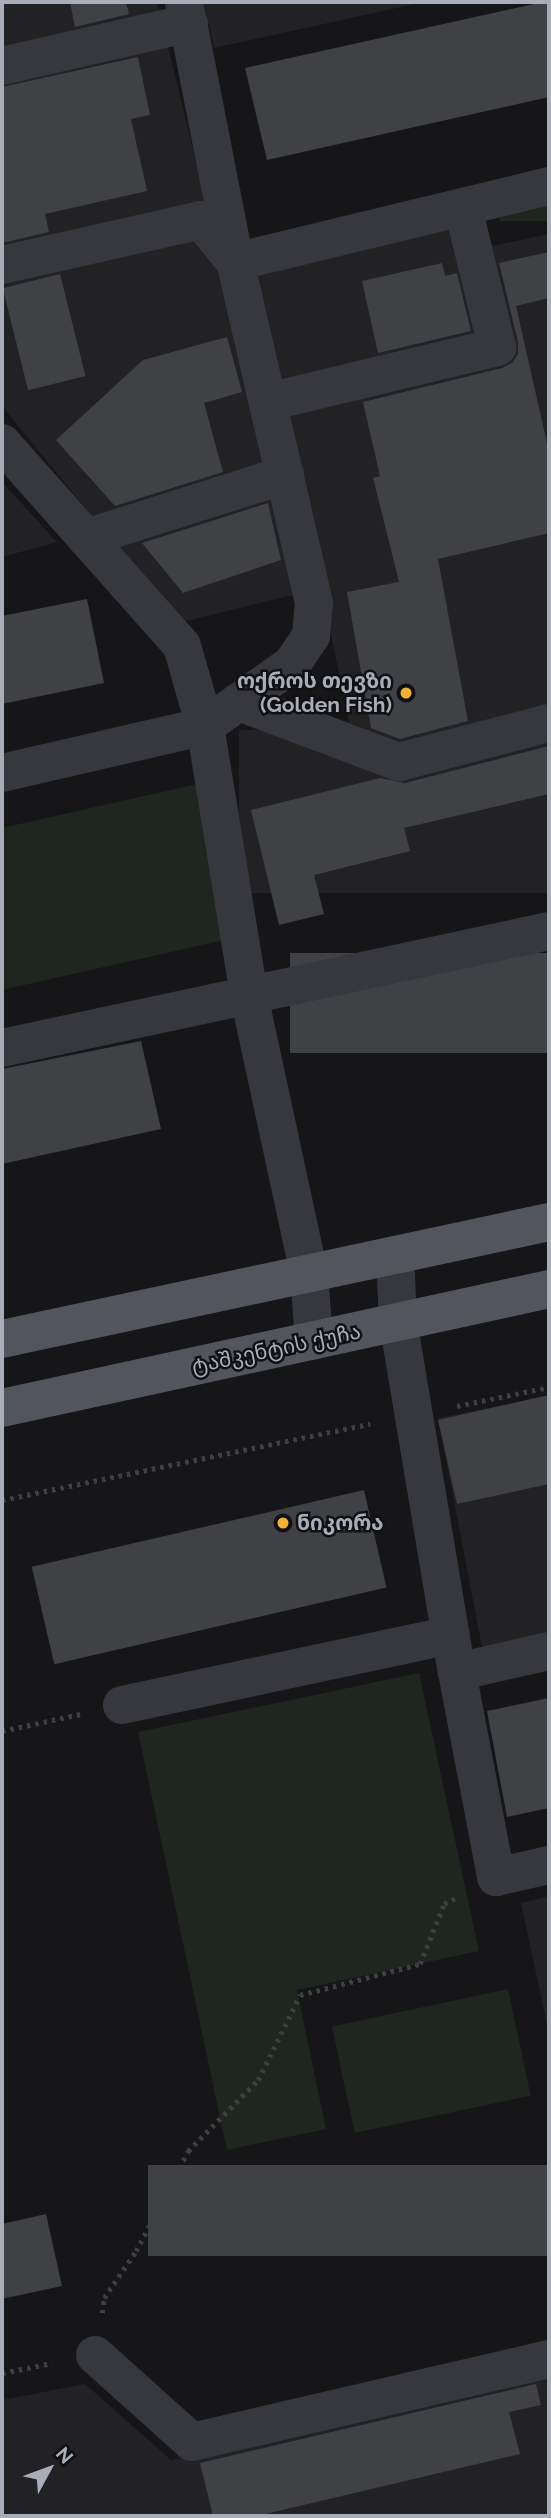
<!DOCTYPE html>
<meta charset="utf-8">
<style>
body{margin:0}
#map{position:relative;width:551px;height:2518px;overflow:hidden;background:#161618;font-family:Raleway,"Noto Sans Georgian",sans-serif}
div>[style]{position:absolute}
.built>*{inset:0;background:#222225;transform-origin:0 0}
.green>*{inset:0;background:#1e261f;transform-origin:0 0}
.building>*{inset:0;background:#404145;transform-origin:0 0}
.path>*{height:4.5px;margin-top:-2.25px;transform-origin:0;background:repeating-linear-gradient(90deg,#3d3f44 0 3.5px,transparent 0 8.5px)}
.minor>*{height:38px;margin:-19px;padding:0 19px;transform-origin:19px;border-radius:19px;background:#37383d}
.major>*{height:38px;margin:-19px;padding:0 19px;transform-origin:19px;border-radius:19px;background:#53555c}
.dots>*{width:19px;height:19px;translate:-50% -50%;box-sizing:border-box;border:4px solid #111113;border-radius:50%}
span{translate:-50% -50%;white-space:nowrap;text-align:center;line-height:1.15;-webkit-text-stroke:5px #111113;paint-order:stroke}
.poi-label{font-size:21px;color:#a8adb8;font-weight:700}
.right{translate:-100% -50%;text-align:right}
.left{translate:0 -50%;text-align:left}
.street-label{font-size:21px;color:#a8adb8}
.frame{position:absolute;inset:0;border:4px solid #a8adb8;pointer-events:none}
.north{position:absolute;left:14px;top:2434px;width:70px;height:70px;-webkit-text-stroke:5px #111113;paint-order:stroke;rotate:49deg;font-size:19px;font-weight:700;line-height:28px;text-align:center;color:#a8adb8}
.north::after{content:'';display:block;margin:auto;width:24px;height:32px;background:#a8adb8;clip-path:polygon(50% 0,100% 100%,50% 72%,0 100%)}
</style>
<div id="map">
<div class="built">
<i style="clip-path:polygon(2px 2px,157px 2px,288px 538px,297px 594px,179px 623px,2px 406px)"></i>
<i style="clip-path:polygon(204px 2px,424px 2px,214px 48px)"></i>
<i style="clip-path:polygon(476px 218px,483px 248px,549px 234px,549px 711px,374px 746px,351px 732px,296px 462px,252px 268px)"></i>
<i style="clip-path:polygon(2px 482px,57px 542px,2px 557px)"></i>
<i style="left:549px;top:730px;width:163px;height:310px;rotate:90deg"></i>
<i style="clip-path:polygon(549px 1396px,549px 1633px,482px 1647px,438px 1418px)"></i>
<i style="clip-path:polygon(549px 1896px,549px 2034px,521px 1903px)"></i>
<i style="clip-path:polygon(549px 2375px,549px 2516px,2px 2516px,2px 2400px,85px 2384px,171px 2460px)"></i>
</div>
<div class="green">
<i style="left:549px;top:198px;width:23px;height:49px;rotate:90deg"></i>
<i style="clip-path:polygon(206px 782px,242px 936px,2px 990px,2px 828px)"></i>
<i style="clip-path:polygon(419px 1673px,479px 1951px,297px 1990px,326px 2129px,227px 2150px,138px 1732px)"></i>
<i style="left:508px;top:1989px;width:109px;height:180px;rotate:78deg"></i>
</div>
<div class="building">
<i style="clip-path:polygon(70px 2px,126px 2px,129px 14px,75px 27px)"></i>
<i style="clip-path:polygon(543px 2px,549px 2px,549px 97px,267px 160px,245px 68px)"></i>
<i style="clip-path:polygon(138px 57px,150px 115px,131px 119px,147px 191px,45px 214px,49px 232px,2px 243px,2px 87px)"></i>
<i style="clip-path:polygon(549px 252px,549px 298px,516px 306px,549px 452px,549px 533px,438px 559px,468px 721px,400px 739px,371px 728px,347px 592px,399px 582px,373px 478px,380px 476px,363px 402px,502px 368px,512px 363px,518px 354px,518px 342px,499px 263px)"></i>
<i style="clip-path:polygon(442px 263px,445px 276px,457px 273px,471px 331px,378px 353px,362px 281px)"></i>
<i style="left:60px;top:274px;width:105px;height:59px;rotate:76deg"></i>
<i style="clip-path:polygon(227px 337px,242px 392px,204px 403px,223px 472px,115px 506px,56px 440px,143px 360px)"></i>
<i style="clip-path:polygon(268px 503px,281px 560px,183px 593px,142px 543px)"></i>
<i style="clip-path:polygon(87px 599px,104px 683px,2px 704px,2px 616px)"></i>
<i style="clip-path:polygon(549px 746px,549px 794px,404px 828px,410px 851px,314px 875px,324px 914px,279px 925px,251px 810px,380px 778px,405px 783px)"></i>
<i style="left:549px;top:953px;width:100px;height:259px;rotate:90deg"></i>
<i style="clip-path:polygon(141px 1041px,161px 1129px,2px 1164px,2px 1069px)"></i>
<i style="clip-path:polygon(549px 1395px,549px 1484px,457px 1504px,438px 1420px)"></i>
<i style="left:364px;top:1490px;width:100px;height:341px;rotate:77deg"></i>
<i style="clip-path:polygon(549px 1698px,549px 1808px,507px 1817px,487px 1711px)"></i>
<i style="left:549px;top:2165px;width:91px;height:401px;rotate:90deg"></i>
<i style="clip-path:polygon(46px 2214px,62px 2286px,2px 2299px,2px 2224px)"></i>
<i style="clip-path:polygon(536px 2384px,541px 2405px,509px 2412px,520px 2454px,257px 2516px,213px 2516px,200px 2463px)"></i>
</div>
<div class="path">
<i style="left:457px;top:1406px;width:94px;rotate:-11.7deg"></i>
<i style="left:2px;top:1500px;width:376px;rotate:-11.7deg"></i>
<i style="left:2px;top:1731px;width:80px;rotate:-12.3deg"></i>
<i style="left:102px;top:2313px;width:15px;rotate:-82deg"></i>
<i style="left:104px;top:2298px;width:57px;rotate:-55.8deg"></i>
<i style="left:136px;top:2251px;width:113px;rotate:-62.5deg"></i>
<i style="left:188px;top:2151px;width:100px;rotate:-45.4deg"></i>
<i style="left:258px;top:2080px;width:95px;rotate:-63.7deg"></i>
<i style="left:300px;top:1995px;width:124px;rotate:-14.5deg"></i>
<i style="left:420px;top:1964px;width:65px;rotate:-68.2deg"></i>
<i style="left:444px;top:1904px;width:15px;rotate:-28deg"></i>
<i style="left:2px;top:2373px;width:51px;rotate:-11.3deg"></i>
</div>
<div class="minor">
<i style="left:2px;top:66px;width:192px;rotate:-12.9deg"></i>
<i style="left:2px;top:265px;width:204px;rotate:-12.7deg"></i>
<i style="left:201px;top:220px;width:54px;rotate:51deg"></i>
<i style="left:235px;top:262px;width:323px;rotate:-13.6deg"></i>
<i style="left:268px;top:402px;width:236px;rotate:-13.5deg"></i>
<i style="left:497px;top:347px;width:144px;rotate:-103.7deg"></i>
<i style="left:2px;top:443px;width:271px;rotate:48.4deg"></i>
<i style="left:182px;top:646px;width:83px;rotate:74deg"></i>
<i style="left:205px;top:726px;width:274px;rotate:80.7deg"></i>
<i style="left:249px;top:996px;width:284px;rotate:77.8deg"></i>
<i style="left:309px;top:1274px;width:67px;rotate:85.7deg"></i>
<i style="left:86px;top:538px;width:209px;rotate:-17.6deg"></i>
<i style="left:239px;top:702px;width:171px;rotate:20.6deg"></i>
<i style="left:399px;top:762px;width:155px;rotate:-14.6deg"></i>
<i style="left:2px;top:773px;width:208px;rotate:-13deg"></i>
<i style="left:205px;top:726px;width:107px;rotate:-35.5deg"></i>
<i style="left:292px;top:664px;width:34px;rotate:-56deg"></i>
<i style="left:311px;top:636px;width:33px;rotate:-85deg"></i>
<i style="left:314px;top:603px;width:350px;rotate:-103deg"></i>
<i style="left:235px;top:262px;width:265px;rotate:-101.1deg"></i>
<i style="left:2px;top:1048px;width:559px;rotate:-12.07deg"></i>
<i style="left:395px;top:1255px;width:66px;rotate:87.4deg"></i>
<i style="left:398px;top:1321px;width:356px;rotate:80.5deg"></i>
<i style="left:457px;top:1672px;width:209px;rotate:79.2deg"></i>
<i style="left:496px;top:1877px;width:54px;rotate:-12.8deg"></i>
<i style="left:457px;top:1672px;width:94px;rotate:-12.9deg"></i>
<i style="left:122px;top:1705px;width:336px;rotate:-12deg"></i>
<i style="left:95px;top:2355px;width:130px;rotate:41.9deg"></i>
<i style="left:192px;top:2442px;width:367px;rotate:-13.1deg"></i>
</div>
<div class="major">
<i style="left:2px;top:1339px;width:559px;rotate:-12.07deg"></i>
<i style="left:2px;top:1408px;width:560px;rotate:-12.27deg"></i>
</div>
<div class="dots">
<i style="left:406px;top:693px;background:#f2b134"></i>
<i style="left:283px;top:1523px;background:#f2b134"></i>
</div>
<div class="poi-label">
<span class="right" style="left:392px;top:693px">ოქროს თევზი<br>(Golden Fish)</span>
<span class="left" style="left:297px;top:1523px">ნიკორა</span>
</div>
<div class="street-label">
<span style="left:276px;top:1349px;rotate:-12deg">ტაშკენტის ქუჩა</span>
</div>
<div class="frame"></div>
<div class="north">N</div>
</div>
